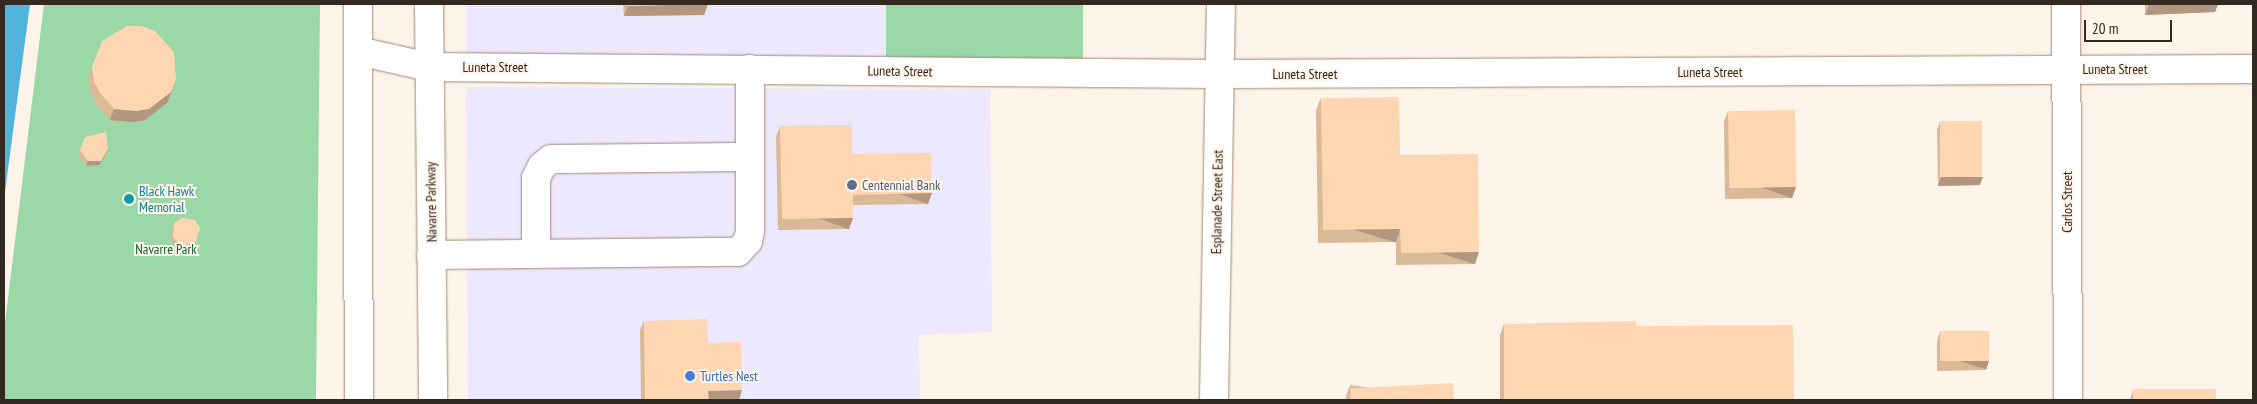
<!DOCTYPE html>
<style>
body{margin:0}
#map{position:relative;width:2257px;height:404px;overflow:hidden;background:#fef4ea;font-family:"PT Sans Narrow",sans-serif}
div>[style]{position:absolute}
.commercial>*{inset:0;background:#ece8fe;transform-origin:0 0}
.green>*{inset:0;background:#9ad8a8;transform-origin:0 0}
.water>*{inset:0;background:#50b5dd}
.roads{filter:drop-shadow(0 0 1px #a18a74) drop-shadow(0 0 1px #a18a74)}
.minor>*{height:28px;margin:-14px;padding:0 14px;transform-origin:14px;border-radius:14px;background:#fff}
.highway>*{height:28px;margin:-14px;padding:0 14px;transform-origin:14px;border-radius:14px;background:#fff}
.wall>*{inset:0;background:#dab999}
.shaded-wall>*{inset:0;background:#b2967d;transform-origin:0 0}
.building>*{inset:0;background:#fed7b2;transform-origin:0 0}
.dots>*{width:14px;height:14px;translate:-50% -50%;box-sizing:border-box;border:2px solid #fef4ea;border-radius:50%}
span{translate:-50% -50%;white-space:nowrap;text-align:center;line-height:1.15;-webkit-text-stroke:4px #fef4ea;paint-order:stroke}
.street-label{font-size:14px;color:#332920}
.service-label{font-size:14px;color:#4e5e75}
.left{translate:0 -50%;text-align:left}
.culture-label{font-size:14px;color:#0d838f}
.park-label{font-size:14px;color:#0f6331}
.shop-label{font-size:14px;color:#366cbe}
.frame{position:absolute;inset:0;border:5px solid #332920;pointer-events:none}
.scale{position:absolute;left:2084px;top:20px;width:88px;height:22px;box-sizing:border-box;border:2px solid #332920;border-top:0;padding-left:6px;font-size:15px;line-height:18px;white-space:nowrap;color:#332920;-webkit-text-stroke:4px #fef4ea;paint-order:stroke}
</style>
<div id="map">
<div class="commercial">
<i style="left:466px;top:4px;width:420px;height:54px"></i>
<i style="clip-path:polygon(466px 87px,990px 89px,992px 332px,919px 335px,920px 400px,468px 400px)"></i>
</div>
<div class="green">
<i style="clip-path:polygon(44px 4px,320px 4px,316px 400px,4px 400px,4px 331px)"></i>
<i style="left:886px;top:4px;width:197px;height:55px"></i>
</div>
<div class="water">
<i style="clip-path:polygon(4px 4px,30px 4px,4px 199px)"></i>
</div>
<div class="roads">
<div class="minor">
<i style="left:2066px;top:4px;width:396px;rotate:89.7deg"></i>
<i style="left:358px;top:51px;width:73px;rotate:12.7deg"></i>
<i style="left:429px;top:67px;width:791px;rotate:0.51deg"></i>
<i style="left:1220px;top:74px;width:1033px;rotate:-0.28deg"></i>
<i style="left:536px;top:254px;width:76px;rotate:-90deg"></i>
<i style="left:536px;top:178px;width:13px;rotate:-63deg"></i>
<i style="left:542px;top:166px;width:11px;rotate:-38deg"></i>
<i style="left:551px;top:159px;width:199px;rotate:-0.6deg"></i>
<i style="left:431px;top:255px;width:307px;rotate:-0.6deg"></i>
<i style="left:738px;top:252px;width:15px;rotate:-48deg"></i>
<i style="left:748px;top:241px;width:10px;rotate:-79deg"></i>
<i style="left:750px;top:231px;width:162px;rotate:-90deg"></i>
<i style="left:1214px;top:400px;width:396px;rotate:-89deg"></i>
</div>
<div class="highway">
<i style="left:358px;top:4px;width:396px;rotate:89.9deg"></i>
<i style="left:429px;top:4px;width:396px;rotate:89.4deg"></i>
</div>
</div>
<div class="wall">
<i style="clip-path:polygon(623px 4px,708px 4px,704px 15px,624px 16px)"></i>
<i style="clip-path:polygon(2145px 4px,2218px 4px,2215px 12px,2145px 15px)"></i>
<i style="clip-path:polygon(102px 41px,176px 80px,167px 103px,145px 120px,132px 122px,110px 120px,96px 104px,90px 92px,88px 78px)"></i>
<i style="clip-path:polygon(1321px 98px,1400px 155px,1475px 264px,1396px 265px,1396px 242px,1318px 243px,1316px 110px)"></i>
<i style="clip-path:polygon(1728px 111px,1796px 187px,1792px 198px,1725px 199px,1724px 122px)"></i>
<i style="clip-path:polygon(1940px 121px,1980px 185px,1938px 186px,1937px 130px)"></i>
<i style="clip-path:polygon(780px 126px,852px 154px,928px 204px,853px 205px,849px 229px,778px 230px,776px 137px)"></i>
<i style="clip-path:polygon(85px 137px,108px 149px,106px 154px,99px 165px,86px 166px,78px 155px)"></i>
<i style="clip-path:polygon(174px 223px,194px 246px,187px 250px,178px 248px,171px 242px,172px 228px)"></i>
<i style="clip-path:polygon(644px 321px,708px 343px,739px 400px,641px 400px,640px 330px)"></i>
<i style="clip-path:polygon(1504px 324px,1636px 326px,1794px 400px,1500px 400px,1500px 335px)"></i>
<i style="clip-path:polygon(1940px 332px,1986px 370px,1937px 371px,1937px 341px)"></i>
<i style="clip-path:polygon(1350px 385px,1454px 400px,1346px 400px,1346px 396px)"></i>
<i style="clip-path:polygon(2133px 390px,2216px 400px,2130px 400px)"></i>
</div>
<div class="shaded-wall">
<i style="clip-path:polygon(708px 4px,704px 15px,624px 16px,628px 6px)"></i>
<i style="clip-path:polygon(1469px 4px,1514px 4px,1469px 5px)"></i>
<i style="clip-path:polygon(2182px 4px,2218px 4px,2215px 12px,2145px 15px,2149px 5px)"></i>
<i style="clip-path:polygon(176px 80px,167px 103px,145px 120px,132px 122px,110px 120px,114px 109px)"></i>
<i style="clip-path:polygon(108px 149px,106px 154px,99px 165px,86px 166px,88px 161px)"></i>
<i style="clip-path:polygon(1941px 177px,1983px 177px,1980px 185px,1938px 186px)"></i>
<i style="left:1796px;top:187px;width:12px;height:67px;rotate:110deg"></i>
<i style="left:932px;top:193px;width:12px;height:79px;rotate:110deg"></i>
<i style="left:853px;top:218px;width:12px;height:71px;rotate:110deg"></i>
<i style="left:1400px;top:229px;width:14px;height:77px;rotate:107deg"></i>
<i style="clip-path:polygon(196px 241px,194px 246px,187px 250px,188px 245px)"></i>
<i style="left:1479px;top:252px;width:13px;height:78px;rotate:108deg"></i>
<i style="left:1989px;top:361px;width:9px;height:49px;rotate:108deg"></i>
<i style="clip-path:polygon(742px 390px,739px 400px,705px 400px,708px 391px)"></i>
</div>
<div class="building">
<i style="clip-path:polygon(628px 4px,708px 4px,628px 6px)"></i>
<i style="clip-path:polygon(2149px 4px,2182px 4px,2149px 5px)"></i>
<i style="clip-path:polygon(127px 26px,141px 26px,155px 31px,174px 52px,176px 80px,171px 92px,149px 109px,136px 111px,114px 109px,100px 93px,94px 81px,92px 67px,102px 41px)"></i>
<i style="clip-path:polygon(1399px 97px,1400px 155px,1478px 154px,1479px 252px,1401px 253px,1400px 229px,1323px 230px,1321px 98px)"></i>
<i style="left:1795px;top:110px;width:77px;height:67px;rotate:89deg"></i>
<i style="left:1940px;top:121px;width:42px;height:56px"></i>
<i style="clip-path:polygon(852px 125px,852px 154px,931px 153px,932px 193px,853px 195px,853px 218px,782px 219px,780px 126px)"></i>
<i style="clip-path:polygon(106px 132px,108px 149px,101px 161px,88px 161px,80px 150px,85px 137px)"></i>
<i style="clip-path:polygon(182px 218px,195px 220px,200px 228px,196px 241px,188px 245px,180px 244px,173px 237px,174px 223px)"></i>
<i style="clip-path:polygon(707px 319px,708px 343px,741px 342px,742px 390px,708px 391px,709px 400px,645px 400px,644px 321px)"></i>
<i style="clip-path:polygon(1636px 321px,1636px 326px,1793px 325px,1794px 400px,1504px 400px,1504px 324px)"></i>
<i style="left:1989px;top:331px;width:30px;height:49px;rotate:90deg"></i>
<i style="left:1453px;top:383px;width:17px;height:103px;rotate:87deg"></i>
<i style="left:2216px;top:389px;width:11px;height:83px;rotate:90deg"></i>
</div>
<div class="dots">
<i style="left:852px;top:185px;background:#5c6f8a"></i>
<i style="left:129px;top:199px;background:#0f9aa8"></i>
<i style="left:690px;top:376px;background:#3f7fe0"></i>
</div>
<div class="street-label">
<span style="left:495px;top:67px">Luneta Street</span>
<span style="left:2115px;top:69px">Luneta Street</span>
<span style="left:900px;top:71px;rotate:1deg">Luneta Street</span>
<span style="left:1710px;top:72px">Luneta Street</span>
<span style="left:1305px;top:74px">Luneta Street</span>
<span style="left:431px;top:202px;rotate:-91deg">Navarre Parkway</span>
<span style="left:1217px;top:202px;rotate:-89deg">Esplanade Street East</span>
<span style="left:2067px;top:202px;rotate:-90deg">Carlos Street</span>
</div>
<div class="service-label">
<span class="left" style="left:862px;top:185px">Centennial Bank</span>
</div>
<div class="culture-label">
<span class="left" style="left:139px;top:199px">Black Hawk<br>Memorial</span>
</div>
<div class="park-label">
<span style="left:166px;top:249px">Navarre Park</span>
</div>
<div class="shop-label">
<span class="left" style="left:700px;top:376px">Turtles Nest</span>
</div>
<div class="frame"></div>
<div class="scale">20 m</div>
</div>
